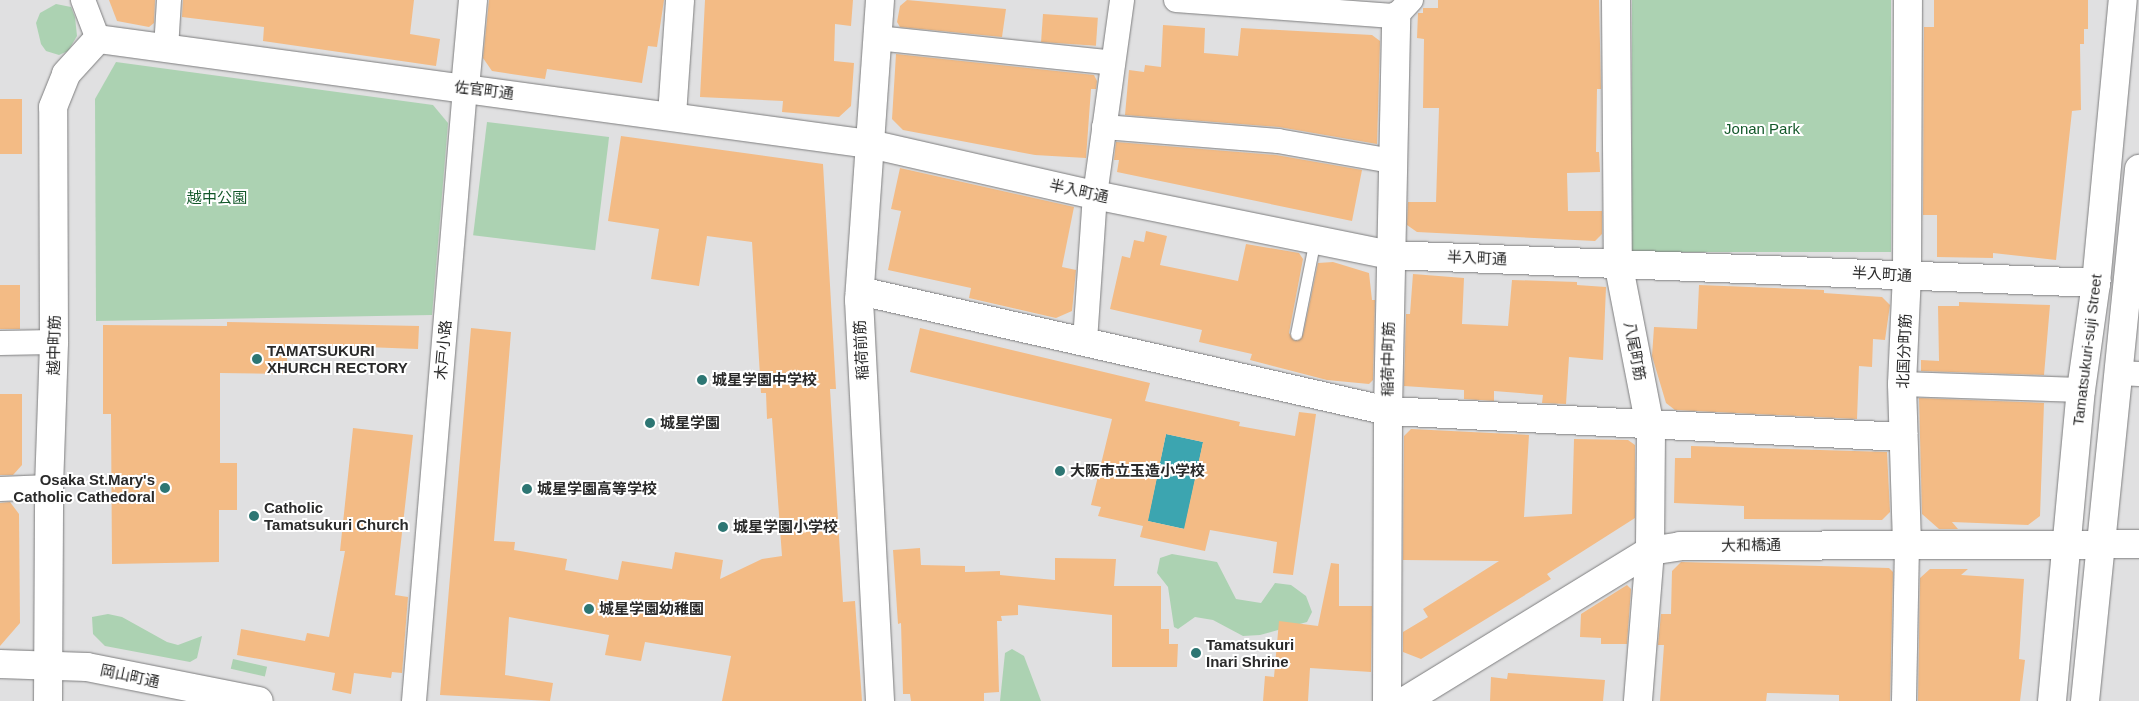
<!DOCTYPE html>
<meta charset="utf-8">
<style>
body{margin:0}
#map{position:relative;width:2139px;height:701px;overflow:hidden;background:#e0e0e1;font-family:Arial,"Noto Sans JP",sans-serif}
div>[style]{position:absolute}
.green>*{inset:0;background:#acd2b2;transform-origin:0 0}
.water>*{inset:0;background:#3ca5b0;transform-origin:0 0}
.building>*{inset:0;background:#f3bb85;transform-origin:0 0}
.roads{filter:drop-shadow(0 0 1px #7d7d7e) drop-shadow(0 0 1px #7d7d7e)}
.service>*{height:11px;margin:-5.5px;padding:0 5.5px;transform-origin:5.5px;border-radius:5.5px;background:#fff}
.minor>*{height:24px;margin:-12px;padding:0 12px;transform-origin:12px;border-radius:12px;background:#fff}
.tertiary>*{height:28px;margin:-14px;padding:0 14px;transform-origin:14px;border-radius:14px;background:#fff}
.dots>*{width:14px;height:14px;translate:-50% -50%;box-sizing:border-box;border:2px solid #fff;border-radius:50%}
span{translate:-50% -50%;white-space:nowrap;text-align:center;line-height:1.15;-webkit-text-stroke:4px #fff;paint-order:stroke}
.street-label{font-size:15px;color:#2a2a2a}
.park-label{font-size:15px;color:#13582a}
.poi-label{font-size:15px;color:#2a2a2a;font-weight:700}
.left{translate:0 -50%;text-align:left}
.right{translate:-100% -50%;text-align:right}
</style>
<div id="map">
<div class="green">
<i style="left:1632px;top:0;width:259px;height:252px"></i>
<i style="clip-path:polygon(56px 4px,71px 7px,75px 17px,77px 36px,68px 51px,59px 55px,46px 51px,41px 44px,36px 23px,40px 13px)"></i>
<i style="clip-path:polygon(116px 62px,433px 105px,448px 123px,432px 315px,96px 321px,95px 99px)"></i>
<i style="left:487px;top:122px;width:123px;height:114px;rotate:7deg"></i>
<i style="clip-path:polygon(1172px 554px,1217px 562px,1236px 599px,1261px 603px,1275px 583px,1291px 585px,1306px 596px,1312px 612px,1307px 622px,1260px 635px,1243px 636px,1213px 620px,1195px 617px,1178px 629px,1174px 627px,1168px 587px,1157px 573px,1160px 558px)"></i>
<i style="clip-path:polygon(108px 614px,122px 617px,167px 642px,178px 645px,202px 636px,197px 658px,190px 662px,105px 646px,93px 634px,92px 617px)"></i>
<i style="clip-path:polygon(1012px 649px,1024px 656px,1041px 701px,1000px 701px,1005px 653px)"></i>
<i style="left:233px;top:659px;width:35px;height:10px;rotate:13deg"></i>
</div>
<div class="water">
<i style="left:1166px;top:434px;width:38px;height:89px;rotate:12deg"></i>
</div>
<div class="building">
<i style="clip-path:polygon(109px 0,155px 0,154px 23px,149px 27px,117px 21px)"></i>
<i style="clip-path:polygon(183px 0,414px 0,410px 34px,440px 39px,436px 66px,263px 41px,264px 27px,182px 17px)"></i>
<i style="clip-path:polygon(489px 0,664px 0,657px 47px,648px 46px,642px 83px,547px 69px,545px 79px,492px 71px,483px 58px)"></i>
<i style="clip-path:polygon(705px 0,853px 0,851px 26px,835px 24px,834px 61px,854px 63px,851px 106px,839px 117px,782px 112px,783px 101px,700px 97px)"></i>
<i style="clip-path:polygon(907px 0,1006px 9px,1002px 37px,900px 27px,897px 22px,900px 6px)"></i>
<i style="clip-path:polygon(1438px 0,1599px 0,1601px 89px,1597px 89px,1596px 152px,1599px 152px,1600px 172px,1567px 173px,1568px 211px,1602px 211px,1602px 234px,1595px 241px,1417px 232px,1407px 225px,1408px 202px,1436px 202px,1439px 108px,1423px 108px,1424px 39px,1417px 38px,1418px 13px,1423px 13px,1423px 8px,1438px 8px)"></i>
<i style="clip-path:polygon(1934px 0,2088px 0,2088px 29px,2084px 29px,2084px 44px,2080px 44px,2081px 110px,2072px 111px,2056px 260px,1993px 253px,1993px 258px,1937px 257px,1937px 215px,1923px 215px,1924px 27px,1934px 27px)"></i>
<i style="left:1043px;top:14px;width:55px;height:28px;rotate:4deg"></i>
<i style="clip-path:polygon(1163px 25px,1205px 28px,1204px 53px,1238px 56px,1241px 28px,1372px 35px,1380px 41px,1377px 144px,1279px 127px,1125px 115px,1129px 70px,1144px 72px,1145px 65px,1161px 67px)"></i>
<i style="clip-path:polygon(896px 54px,1094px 75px,1097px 81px,1096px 89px,1091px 89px,1086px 158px,1035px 155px,903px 130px,892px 119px)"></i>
<i style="left:22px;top:99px;width:55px;height:22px;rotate:90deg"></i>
<i style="clip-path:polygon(621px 136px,823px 164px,836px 389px,830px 389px,843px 602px,855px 601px,862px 701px,722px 701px,731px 656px,645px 642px,641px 661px,605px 655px,609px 635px,509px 617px,505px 675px,553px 683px,550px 701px,440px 695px,471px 328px,511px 332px,494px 541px,515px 542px,514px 550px,567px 559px,565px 570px,618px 580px,622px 561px,672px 569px,675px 552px,723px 560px,720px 579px,762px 559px,782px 556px,772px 418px,767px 419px,766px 393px,761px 393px,752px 242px,707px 236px,699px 286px,651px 279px,659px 229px,608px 221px)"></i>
<i style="clip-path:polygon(1116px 142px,1276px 155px,1362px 170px,1352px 221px,1117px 172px,1119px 160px,1114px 160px)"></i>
<i style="clip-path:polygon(900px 168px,1074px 207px,1062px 267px,1076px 270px,1072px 311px,1056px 318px,969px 298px,971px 288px,888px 270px,901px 211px,891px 209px)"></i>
<i style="clip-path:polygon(1146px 231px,1167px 236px,1160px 265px,1238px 281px,1246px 244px,1299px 253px,1303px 259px,1289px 333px,1295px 341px,1303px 335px,1318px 263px,1333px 262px,1369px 273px,1372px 300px,1375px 300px,1373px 380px,1369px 384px,1327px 380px,1250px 360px,1252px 354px,1199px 342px,1202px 330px,1110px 309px,1122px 256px,1130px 258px,1134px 240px,1144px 242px)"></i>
<i style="clip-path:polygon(1413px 274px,1464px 278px,1462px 324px,1508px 326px,1512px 280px,1577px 282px,1577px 285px,1606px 287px,1603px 360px,1569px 357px,1566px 404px,1542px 403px,1543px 395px,1494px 391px,1494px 401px,1464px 399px,1464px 390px,1404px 386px,1406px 314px,1410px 314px)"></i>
<i style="left:0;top:285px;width:20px;height:44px"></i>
<i style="clip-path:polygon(1699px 285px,1824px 290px,1824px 293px,1882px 297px,1890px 305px,1885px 340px,1873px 339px,1872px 367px,1859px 366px,1857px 419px,1675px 410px,1666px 403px,1652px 356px,1654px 327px,1697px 329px)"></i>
<i style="clip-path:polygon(1959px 302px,2050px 305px,2044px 375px,1921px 371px,1921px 360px,1939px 361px,1938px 306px,1959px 306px)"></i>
<i style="clip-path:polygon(227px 322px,419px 326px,418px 349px,287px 344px,287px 374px,220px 373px,220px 463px,237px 463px,237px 510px,219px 510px,219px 562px,112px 564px,111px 414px,103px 414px,103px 325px,227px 326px)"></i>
<i style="clip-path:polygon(evenodd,920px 328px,1150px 383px,1145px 401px,1240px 422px,1239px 426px,1295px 436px,1299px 412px,1316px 414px,1293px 575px,1273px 573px,1277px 542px,1210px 530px,1205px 551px,1140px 537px,1143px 526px,1098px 516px,1101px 507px,1091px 505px,1112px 419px,910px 372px,920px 328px,1166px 434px,1203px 442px,1184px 529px,1148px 521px,1166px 434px)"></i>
<i style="clip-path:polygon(0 394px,22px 394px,22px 465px,13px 475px,0 475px)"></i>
<i style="clip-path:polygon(1919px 398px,2044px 403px,2040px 516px,2028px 525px,1952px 522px,1958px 529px,1939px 529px,1922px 514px)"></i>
<i style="clip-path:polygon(353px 428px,413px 435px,395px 595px,408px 597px,402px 673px,392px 672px,391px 678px,354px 673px,351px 694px,332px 690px,335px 673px,237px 655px,241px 629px,305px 641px,307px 633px,329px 637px,345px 551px,340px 551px)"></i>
<i style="clip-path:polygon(1411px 429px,1529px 435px,1524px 517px,1572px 514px,1574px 439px,1628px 440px,1635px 445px,1635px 518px,1547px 574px,1551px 579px,1421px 659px,1403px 652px,1403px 632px,1428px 617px,1423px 609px,1499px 561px,1403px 560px,1404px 436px)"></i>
<i style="clip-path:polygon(1691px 446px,1887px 452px,1890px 512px,1882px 520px,1744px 519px,1744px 506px,1674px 503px,1675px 458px,1691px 458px)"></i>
<i style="clip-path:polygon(10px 502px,19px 514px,20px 623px,0 646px,0 503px)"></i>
<i style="clip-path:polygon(920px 548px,921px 565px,965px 566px,965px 572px,1000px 571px,1000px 575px,1055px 580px,1055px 558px,1116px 559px,1114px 586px,1161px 586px,1161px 629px,1169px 629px,1169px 644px,1178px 644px,1177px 667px,1112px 667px,1112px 615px,1018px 605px,1018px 615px,1001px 616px,1002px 621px,997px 621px,999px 692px,984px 693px,984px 701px,911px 701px,910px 694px,903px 694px,901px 623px,898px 624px,893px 550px)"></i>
<i style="clip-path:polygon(1681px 562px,1889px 568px,1893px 572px,1890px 701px,1839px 701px,1839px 695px,1767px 693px,1766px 701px,1660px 701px,1664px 645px,1658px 645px,1661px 614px,1671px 614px,1672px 571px)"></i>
<i style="clip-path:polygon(1331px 563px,1339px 564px,1339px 606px,1372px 606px,1371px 672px,1310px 668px,1308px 701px,1263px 701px,1265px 676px,1274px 677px,1279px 621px,1318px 626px)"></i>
<i style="clip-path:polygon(1930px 569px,1968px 569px,1961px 575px,2024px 579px,2019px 659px,2025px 660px,2020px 701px,1918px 701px,1920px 578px)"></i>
<i style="clip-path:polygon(1627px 585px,1631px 589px,1627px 644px,1601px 644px,1601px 638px,1580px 637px,1581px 614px)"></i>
<i style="clip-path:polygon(1508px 673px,1605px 680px,1603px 701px,1490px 701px,1491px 677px,1507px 679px)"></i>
</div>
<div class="roads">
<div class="service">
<i style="left:1296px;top:334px;width:97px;rotate:-78.7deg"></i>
</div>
<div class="minor">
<i style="left:83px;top:0;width:42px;rotate:69deg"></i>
<i style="left:1176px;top:0;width:221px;rotate:4.2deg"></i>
<i style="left:1396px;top:16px;width:22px;rotate:-47deg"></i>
<i style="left:877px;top:38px;width:237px;rotate:6deg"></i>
<i style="left:166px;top:49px;width:49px;rotate:-86.5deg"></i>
<i style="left:1104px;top:127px;width:175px;rotate:4.6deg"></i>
<i style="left:1278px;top:141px;width:116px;rotate:10deg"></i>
<i style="left:1085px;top:341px;width:146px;rotate:-86.1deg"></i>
<i style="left:1095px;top:195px;width:197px;rotate:-82.1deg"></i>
<i style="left:0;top:343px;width:54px;rotate:-1.1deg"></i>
<i style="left:2119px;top:373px;width:20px;rotate:3deg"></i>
<i style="left:1902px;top:384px;width:179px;rotate:1.9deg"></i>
<i style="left:0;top:489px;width:49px;rotate:-2.3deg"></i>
<i style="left:414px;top:701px;width:615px;rotate:-85.24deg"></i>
<i style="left:1904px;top:701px;width:157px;rotate:-88.9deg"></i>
</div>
<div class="tertiary">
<i style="left:880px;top:0;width:301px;rotate:94deg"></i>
<i style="left:859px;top:300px;width:402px;rotate:87deg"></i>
<i style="left:1616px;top:0;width:262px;rotate:89.6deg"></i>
<i style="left:1618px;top:262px;width:173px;rotate:79deg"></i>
<i style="left:1651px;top:432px;width:119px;rotate:90.5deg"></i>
<i style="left:1650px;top:551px;width:150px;rotate:94.6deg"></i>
<i style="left:465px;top:88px;width:88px;rotate:-84.8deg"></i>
<i style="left:672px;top:115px;width:115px;rotate:-86deg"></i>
<i style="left:860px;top:291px;width:541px;rotate:12.8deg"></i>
<i style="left:1388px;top:411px;width:516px;rotate:2.89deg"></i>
<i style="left:1907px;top:544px;width:160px;rotate:-91.8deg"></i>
<i style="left:1902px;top:384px;width:109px;rotate:-87.4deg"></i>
<i style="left:1907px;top:275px;width:275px;rotate:-89.8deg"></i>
<i style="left:0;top:664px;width:87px;rotate:2deg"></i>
<i style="left:87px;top:667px;width:175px;rotate:11.2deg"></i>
<i style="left:48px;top:701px;width:214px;rotate:-89.7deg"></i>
<i style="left:49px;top:487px;width:145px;rotate:-88deg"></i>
<i style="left:54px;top:342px;width:235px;rotate:-90.2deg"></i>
<i style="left:53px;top:107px;width:35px;rotate:-68deg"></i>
<i style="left:66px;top:74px;width:47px;rotate:-47.6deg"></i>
<i style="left:98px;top:39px;width:779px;rotate:7.75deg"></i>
<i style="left:870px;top:144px;width:231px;rotate:12.8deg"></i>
<i style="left:1095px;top:195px;width:301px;rotate:11.5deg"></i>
<i style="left:1390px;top:255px;width:707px;rotate:2.27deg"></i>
<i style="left:1387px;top:701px;width:290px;rotate:-89.8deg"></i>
<i style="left:1388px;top:411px;width:395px;rotate:-88.8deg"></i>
<i style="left:1405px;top:701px;width:287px;rotate:-31.5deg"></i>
<i style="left:1650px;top:551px;width:30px;rotate:-9deg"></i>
<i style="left:1680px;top:546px;width:459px;rotate:-0.2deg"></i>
<i style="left:2052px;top:701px;width:312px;rotate:-84.7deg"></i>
<i style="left:2081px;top:390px;width:108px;rotate:-82deg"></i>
<i style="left:2096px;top:283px;width:284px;rotate:-84.6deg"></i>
<i style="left:2085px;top:701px;width:535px;rotate:-84.2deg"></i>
</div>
</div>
<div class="dots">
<i style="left:257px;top:359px;background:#2d7673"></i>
<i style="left:702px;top:380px;background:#2d7673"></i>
<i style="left:650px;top:423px;background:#2d7673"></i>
<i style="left:1060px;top:471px;background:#2d7673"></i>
<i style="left:165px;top:488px;background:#2d7673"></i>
<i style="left:527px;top:489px;background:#2d7673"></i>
<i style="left:254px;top:516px;background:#2d7673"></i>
<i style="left:723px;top:527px;background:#2d7673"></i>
<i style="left:589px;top:609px;background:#2d7673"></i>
<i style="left:1196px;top:653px;background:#2d7673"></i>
</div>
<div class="street-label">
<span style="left:484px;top:90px;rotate:7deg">佐官町通</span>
<span style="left:1079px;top:191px;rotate:12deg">半入町通</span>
<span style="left:1477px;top:258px;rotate:2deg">半入町通</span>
<span style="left:1882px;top:274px;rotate:3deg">半入町通</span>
<span style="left:54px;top:345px;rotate:-89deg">越中町筋</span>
<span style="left:443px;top:350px;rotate:-85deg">木戸小路</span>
<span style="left:861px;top:350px;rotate:-93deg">稲荷前筋</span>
<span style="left:2087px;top:350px;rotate:-83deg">Tamatsukuri-suji Street</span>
<span style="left:1635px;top:351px;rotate:79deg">八尾町筋</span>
<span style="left:1904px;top:351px;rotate:-88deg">北国分町筋</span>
<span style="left:1388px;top:359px;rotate:-89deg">稲荷中町筋</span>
<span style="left:1751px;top:545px;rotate:-1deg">大和橋通</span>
<span style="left:130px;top:676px;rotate:12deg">岡山町通</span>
</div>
<div class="park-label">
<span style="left:1762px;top:129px">Jonan Park</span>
<span style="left:217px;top:198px">越中公園</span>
</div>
<div class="poi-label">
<span class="left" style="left:267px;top:359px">TAMATSUKURI<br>XHURCH RECTORY</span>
<span class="left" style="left:712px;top:380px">城星学園中学校</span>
<span class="left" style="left:660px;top:423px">城星学園</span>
<span class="left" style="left:1070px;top:471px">大阪市立玉造小学校</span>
<span class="right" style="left:155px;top:488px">Osaka St.Mary's<br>Catholic Cathedoral</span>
<span class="left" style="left:537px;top:489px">城星学園高等学校</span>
<span class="left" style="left:264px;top:516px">Catholic<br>Tamatsukuri Church</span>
<span class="left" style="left:733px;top:527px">城星学園小学校</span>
<span class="left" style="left:599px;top:609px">城星学園幼稚園</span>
<span class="left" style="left:1206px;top:653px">Tamatsukuri<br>Inari Shrine</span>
</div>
</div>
